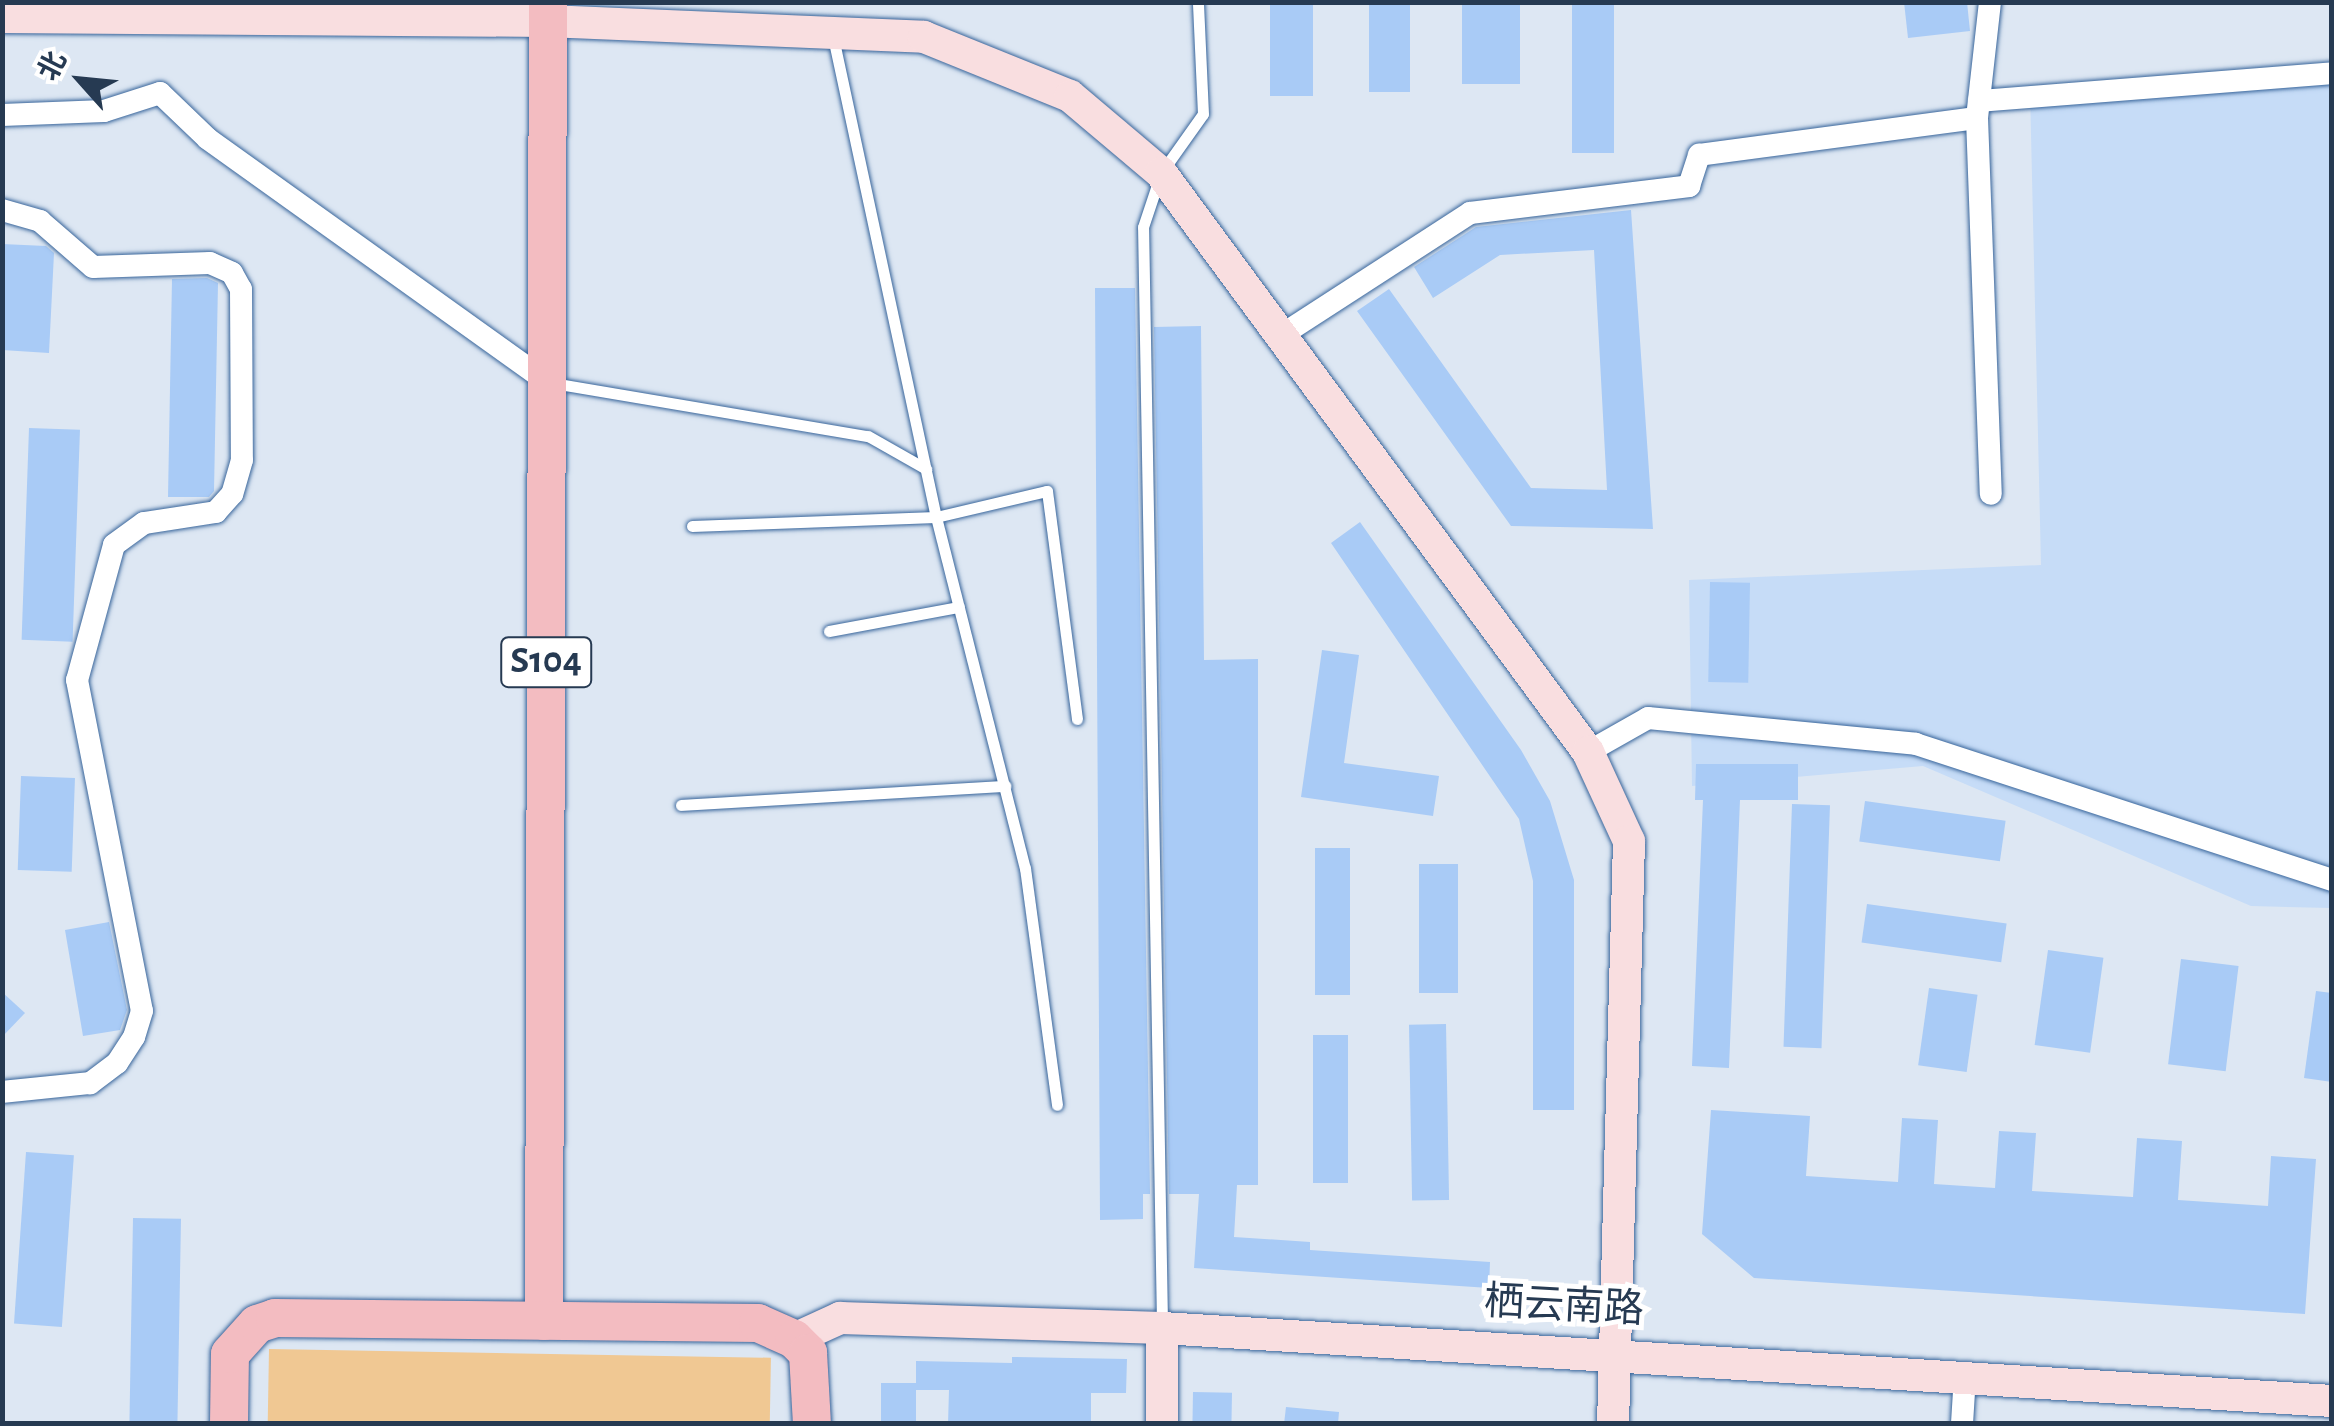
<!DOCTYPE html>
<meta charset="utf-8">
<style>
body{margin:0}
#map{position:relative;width:2334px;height:1426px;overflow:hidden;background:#dde7f3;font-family:"Alegreya Sans","Noto Sans SC",sans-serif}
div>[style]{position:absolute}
.built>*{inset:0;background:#c6dcf7}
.green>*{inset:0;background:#f0c893;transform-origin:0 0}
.building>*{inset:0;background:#a9cbf6;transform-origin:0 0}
.roads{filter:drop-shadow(0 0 2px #38659b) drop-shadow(0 0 2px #38659b)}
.lane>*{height:11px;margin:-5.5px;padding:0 5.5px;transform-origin:5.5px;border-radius:5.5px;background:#fff}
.street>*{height:22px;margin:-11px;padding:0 11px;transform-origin:11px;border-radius:11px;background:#fff}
.secondary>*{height:32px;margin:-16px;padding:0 16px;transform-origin:16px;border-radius:16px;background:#f9dee0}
.primary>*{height:38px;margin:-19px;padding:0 19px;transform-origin:19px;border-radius:19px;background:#f3bcc1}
span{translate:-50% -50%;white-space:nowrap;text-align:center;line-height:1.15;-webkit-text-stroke:10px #fff;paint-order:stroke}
.shield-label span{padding:2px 8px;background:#fff;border:2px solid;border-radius:8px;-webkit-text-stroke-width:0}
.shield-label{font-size:38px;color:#263a52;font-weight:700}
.street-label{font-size:40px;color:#263a52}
.frame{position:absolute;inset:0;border:5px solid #263a52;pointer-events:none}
.north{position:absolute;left:30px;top:30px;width:100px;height:100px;-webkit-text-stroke:8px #fff;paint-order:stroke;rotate:297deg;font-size:28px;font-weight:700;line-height:40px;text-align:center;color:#263a52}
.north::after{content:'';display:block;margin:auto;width:35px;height:45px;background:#263a52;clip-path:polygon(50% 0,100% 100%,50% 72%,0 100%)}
</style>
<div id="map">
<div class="built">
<i style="clip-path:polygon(2331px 66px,2331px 908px,2251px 906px,1923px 766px,1692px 786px,1689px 580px,2041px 565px,2030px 91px)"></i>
</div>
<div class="green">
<i style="left:269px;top:1349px;width:502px;height:74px;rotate:1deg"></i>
</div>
<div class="building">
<i style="left:1270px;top:2px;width:43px;height:94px"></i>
<i style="left:1369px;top:2px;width:41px;height:90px"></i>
<i style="left:1462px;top:2px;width:58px;height:82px"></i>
<i style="left:1572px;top:2px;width:42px;height:151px"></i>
<i style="clip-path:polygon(1904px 2px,1967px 2px,1970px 31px,1908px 38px)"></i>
<i style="clip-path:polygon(1631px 210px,1653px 529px,1511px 526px,1357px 311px,1389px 289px,1531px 488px,1607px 490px,1594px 250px,1500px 255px,1433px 298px,1414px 267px,1476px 227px)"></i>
<i style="clip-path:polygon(2px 244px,46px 246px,54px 253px,49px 353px,2px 350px)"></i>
<i style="clip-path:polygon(207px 278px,218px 283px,214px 491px,209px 497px,168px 497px,172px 279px)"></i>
<i style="clip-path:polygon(1095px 288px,1135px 288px,1150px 1194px,1143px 1194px,1143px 1219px,1100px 1220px)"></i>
<i style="clip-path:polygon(1201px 326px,1204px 660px,1258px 659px,1258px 1185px,1237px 1185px,1234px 1237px,1310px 1242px,1310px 1250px,1490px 1262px,1489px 1288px,1194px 1268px,1199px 1194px,1169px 1194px,1154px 327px)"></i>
<i style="left:29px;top:428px;width:51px;height:212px;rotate:2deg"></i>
<i style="clip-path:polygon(1360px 522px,1521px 750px,1550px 801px,1574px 880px,1574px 1110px,1533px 1110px,1533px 881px,1519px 819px,1331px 543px)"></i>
<i style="left:1710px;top:582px;width:40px;height:100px;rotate:1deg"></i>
<i style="clip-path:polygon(1322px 650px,1359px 655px,1344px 763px,1439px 776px,1433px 816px,1301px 797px)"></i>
<i style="clip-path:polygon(1696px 764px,1798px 764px,1798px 800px,1740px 800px,1729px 1068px,1692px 1066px,1703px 800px,1695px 800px)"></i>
<i style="left:21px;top:776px;width:54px;height:94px;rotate:2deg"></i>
<i style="left:1865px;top:801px;width:142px;height:41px;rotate:8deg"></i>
<i style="left:1792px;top:804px;width:38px;height:243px;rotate:2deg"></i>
<i style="left:1315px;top:848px;width:35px;height:147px"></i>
<i style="left:1419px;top:864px;width:39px;height:129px"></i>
<i style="left:1867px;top:904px;width:141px;height:39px;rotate:8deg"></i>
<i style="clip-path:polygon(109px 922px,127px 1010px,120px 1030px,83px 1036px,65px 930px)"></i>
<i style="left:2048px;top:950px;width:56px;height:96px;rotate:8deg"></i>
<i style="left:2181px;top:959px;width:58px;height:106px;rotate:7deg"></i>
<i style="left:1929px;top:988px;width:49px;height:78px;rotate:8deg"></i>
<i style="clip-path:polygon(2316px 991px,2332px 993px,2332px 1082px,2304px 1078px)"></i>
<i style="clip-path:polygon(2px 992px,25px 1013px,2px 1037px)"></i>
<i style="left:1446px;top:1024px;width:176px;height:37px;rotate:89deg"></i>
<i style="left:1313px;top:1035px;width:35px;height:148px"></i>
<i style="clip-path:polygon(1711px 1110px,1810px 1116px,1806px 1176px,1898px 1182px,1902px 1118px,1938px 1120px,1934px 1184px,1995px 1188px,1999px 1131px,2036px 1133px,2032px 1191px,2133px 1197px,2137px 1138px,2182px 1141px,2178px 1200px,2268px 1206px,2271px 1156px,2316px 1159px,2305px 1314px,1754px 1278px,1702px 1234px)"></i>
<i style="left:26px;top:1152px;width:48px;height:172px;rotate:4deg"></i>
<i style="left:133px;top:1218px;width:48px;height:206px;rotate:1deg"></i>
<i style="clip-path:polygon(1012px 1357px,1127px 1359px,1126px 1393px,1091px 1393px,1091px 1424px,948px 1424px,949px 1390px,916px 1390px,916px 1361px,1012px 1363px)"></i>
<i style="left:881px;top:1383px;width:35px;height:41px"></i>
<i style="left:1193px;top:1392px;width:39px;height:32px;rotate:1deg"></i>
<i style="clip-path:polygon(1286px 1407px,1339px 1412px,1338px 1424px,1284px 1424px)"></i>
</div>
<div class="roads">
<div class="lane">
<i style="left:833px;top:37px;width:491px;rotate:77.9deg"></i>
<i style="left:936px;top:517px;width:362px;rotate:75.8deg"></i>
<i style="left:1025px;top:868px;width:239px;rotate:82.3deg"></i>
<i style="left:553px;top:383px;width:319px;rotate:9.6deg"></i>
<i style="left:868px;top:436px;width:67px;rotate:29.6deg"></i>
<i style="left:692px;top:526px;width:244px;rotate:-2.1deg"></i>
<i style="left:936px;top:517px;width:114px;rotate:-13.2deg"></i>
<i style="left:1047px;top:491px;width:230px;rotate:82.5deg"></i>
<i style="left:829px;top:631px;width:132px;rotate:-10.5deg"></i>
<i style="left:681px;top:805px;width:325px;rotate:-3.4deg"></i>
<i style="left:1162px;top:1323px;width:1096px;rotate:-90.99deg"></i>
<i style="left:1143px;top:227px;width:57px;rotate:-71.6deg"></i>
<i style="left:1161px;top:173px;width:72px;rotate:-54.6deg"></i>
<i style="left:1203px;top:114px;width:112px;rotate:-92.6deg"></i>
</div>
<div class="street">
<i style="left:1990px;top:2px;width:117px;rotate:96.4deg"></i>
<i style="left:1977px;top:118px;width:376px;rotate:87.9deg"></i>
<i style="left:1979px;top:101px;width:354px;rotate:-4.5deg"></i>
<i style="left:2px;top:115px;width:102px;rotate:-2.2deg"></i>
<i style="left:104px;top:111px;width:59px;rotate:-17.8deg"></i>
<i style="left:160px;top:93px;width:66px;rotate:43.8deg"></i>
<i style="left:208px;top:139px;width:417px;rotate:35.6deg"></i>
<i style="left:2px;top:210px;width:40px;rotate:16deg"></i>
<i style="left:40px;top:221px;width:70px;rotate:41deg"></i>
<i style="left:93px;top:267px;width:117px;rotate:-2deg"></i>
<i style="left:210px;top:263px;width:24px;rotate:24deg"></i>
<i style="left:232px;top:273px;width:18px;rotate:61deg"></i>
<i style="left:241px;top:289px;width:171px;rotate:89.7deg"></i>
<i style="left:242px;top:460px;width:35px;rotate:106deg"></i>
<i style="left:232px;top:494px;width:24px;rotate:132deg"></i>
<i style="left:216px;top:512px;width:73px;rotate:171.3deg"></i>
<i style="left:144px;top:523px;width:37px;rotate:144deg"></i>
<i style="left:114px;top:545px;width:140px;rotate:105.3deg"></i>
<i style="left:77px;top:680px;width:337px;rotate:78.9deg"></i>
<i style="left:142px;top:1011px;width:27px;rotate:107deg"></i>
<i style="left:134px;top:1037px;width:31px;rotate:123deg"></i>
<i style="left:117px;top:1063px;width:34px;rotate:143deg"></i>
<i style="left:90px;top:1083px;width:88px;rotate:174.2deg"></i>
<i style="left:1277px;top:338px;width:230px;rotate:-32.9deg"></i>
<i style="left:1470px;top:213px;width:221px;rotate:-7deg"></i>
<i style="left:1689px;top:186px;width:33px;rotate:-72deg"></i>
<i style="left:1699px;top:155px;width:280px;rotate:-7.6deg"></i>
<i style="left:1588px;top:752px;width:69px;rotate:-29.5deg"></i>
<i style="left:1648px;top:718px;width:269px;rotate:5.5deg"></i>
<i style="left:1916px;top:744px;width:438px;rotate:18.1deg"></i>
<i style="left:1962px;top:1424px;width:49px;rotate:-86.5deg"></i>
</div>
<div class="secondary">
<i style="left:2px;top:17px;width:545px;rotate:0.42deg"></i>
<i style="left:547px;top:21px;width:377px;rotate:2.4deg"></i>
<i style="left:924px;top:37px;width:157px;rotate:22deg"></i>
<i style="left:1070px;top:96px;width:119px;rotate:40.2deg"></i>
<i style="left:1161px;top:173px;width:719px;rotate:53.59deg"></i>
<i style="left:1588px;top:752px;width:98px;rotate:65.3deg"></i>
<i style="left:1629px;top:841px;width:583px;rotate:91.57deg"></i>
<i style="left:794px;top:1339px;width:51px;rotate:-24.5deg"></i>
<i style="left:840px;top:1318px;width:322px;rotate:1.8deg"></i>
<i style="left:1162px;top:1328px;width:1172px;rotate:3.57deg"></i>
<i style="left:1162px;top:1424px;width:96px;rotate:-90deg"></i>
</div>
<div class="primary">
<i style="left:544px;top:1321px;width:1319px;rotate:-89.83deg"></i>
<i style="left:229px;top:1424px;width:70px;rotate:-89.2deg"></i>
<i style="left:230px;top:1354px;width:40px;rotate:-48deg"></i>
<i style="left:257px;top:1324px;width:19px;rotate:-18deg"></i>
<i style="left:275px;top:1318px;width:483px;rotate:0.6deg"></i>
<i style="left:758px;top:1323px;width:39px;rotate:24deg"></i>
<i style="left:794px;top:1339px;width:20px;rotate:45deg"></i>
<i style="left:808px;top:1353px;width:71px;rotate:86.8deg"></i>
</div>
</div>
<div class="shield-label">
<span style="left:546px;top:662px">S104</span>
</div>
<div class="street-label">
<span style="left:1564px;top:1306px;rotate:3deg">栖云南路</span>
</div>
<div class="frame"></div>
<div class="north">北</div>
</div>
